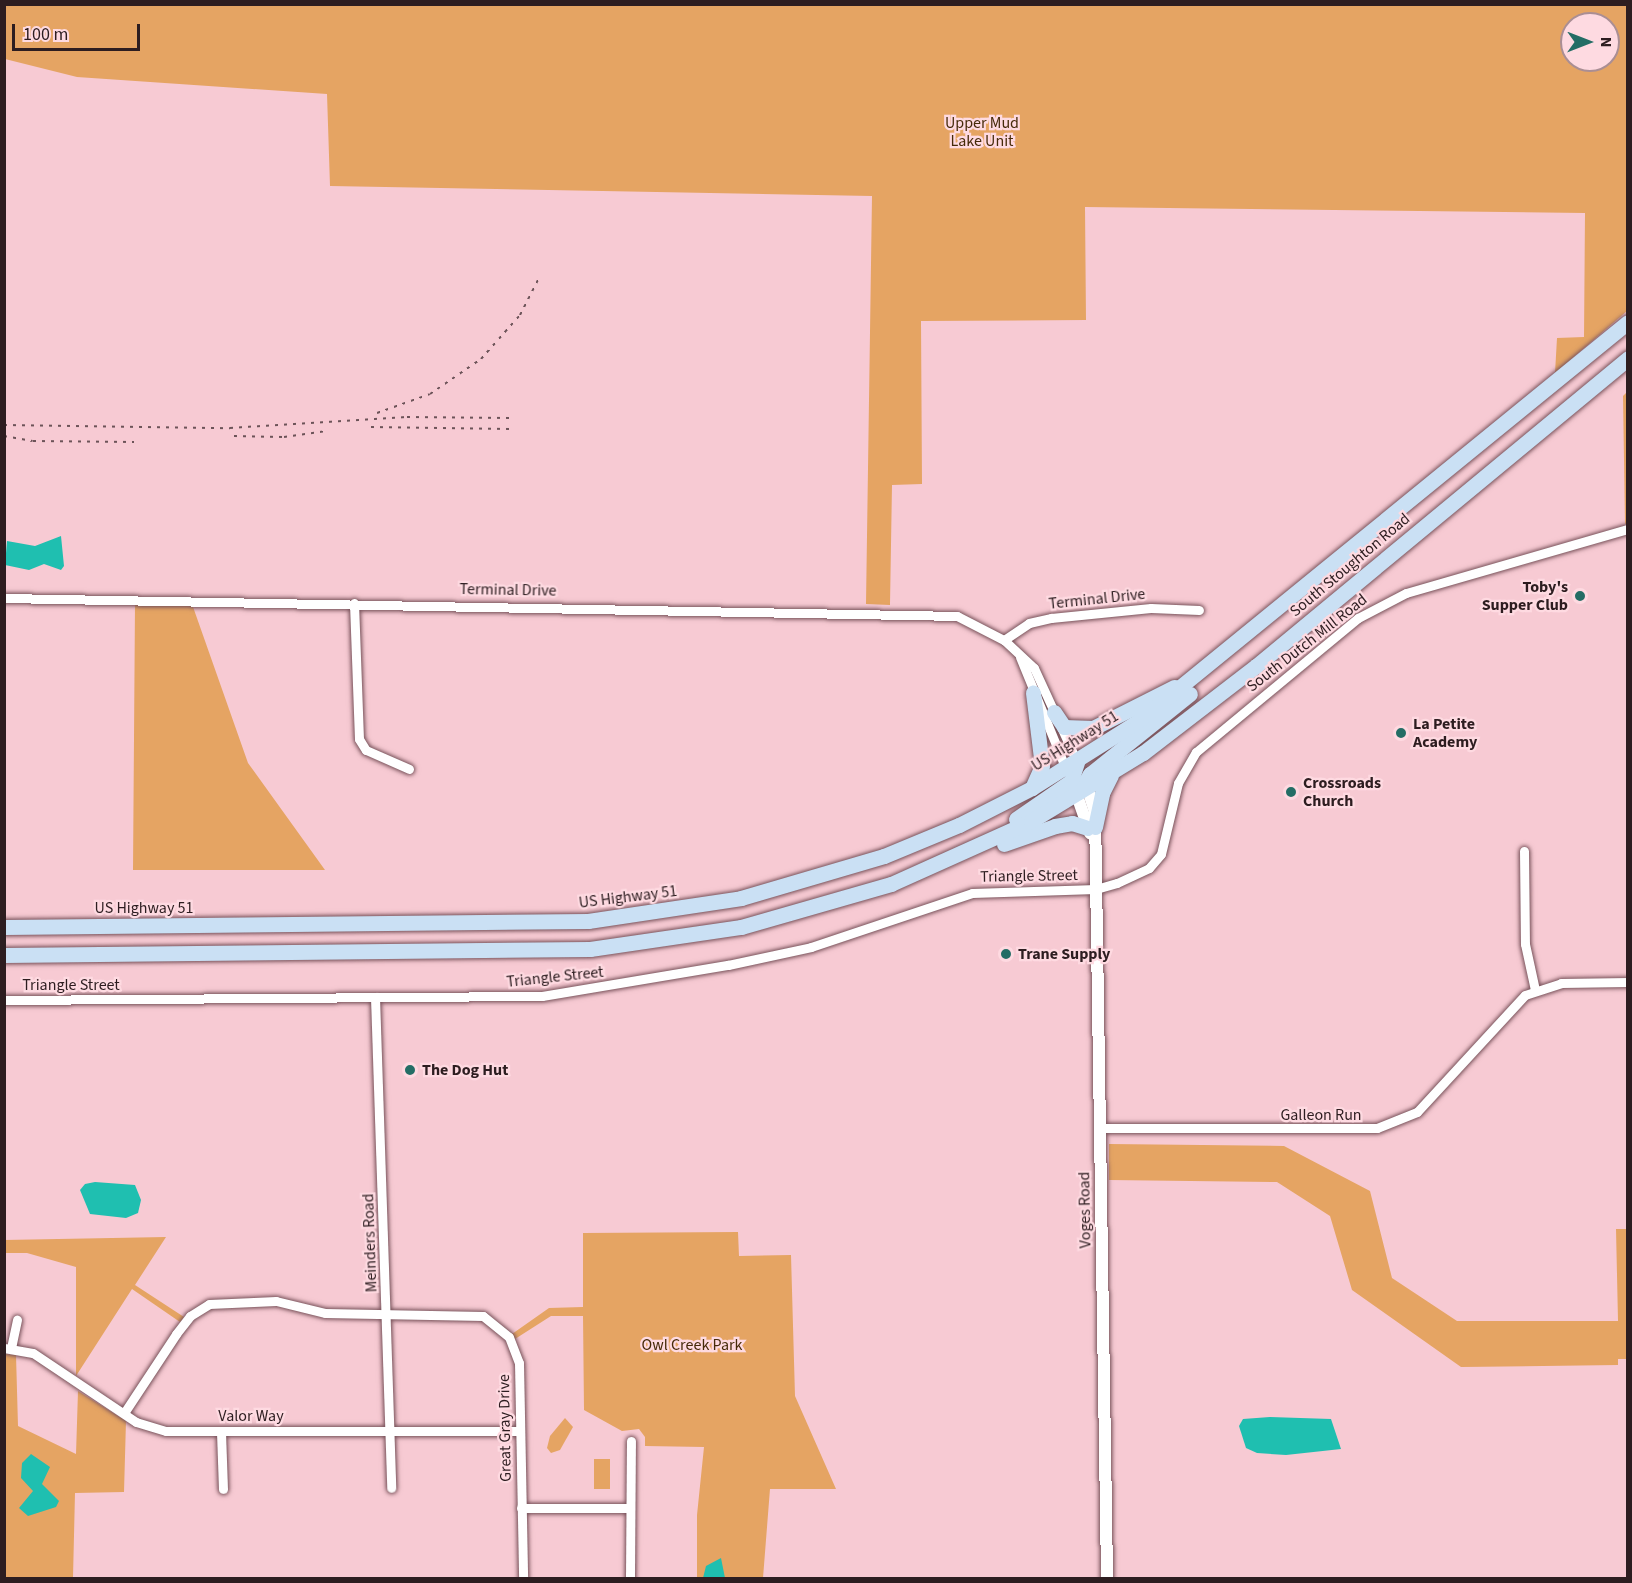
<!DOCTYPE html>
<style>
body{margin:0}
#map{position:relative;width:1632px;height:1583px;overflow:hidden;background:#f7cad3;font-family:"Source Sans 3",sans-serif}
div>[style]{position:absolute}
.green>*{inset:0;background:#e5a463;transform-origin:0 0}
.water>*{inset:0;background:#1fbfb0}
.roads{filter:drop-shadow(0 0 2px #78525a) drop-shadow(0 0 2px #78525a)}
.minor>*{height:9px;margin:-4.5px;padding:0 4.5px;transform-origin:4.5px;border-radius:4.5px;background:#fff}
.tertiary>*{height:12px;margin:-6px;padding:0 6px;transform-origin:6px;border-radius:6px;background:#fff}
.primary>*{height:15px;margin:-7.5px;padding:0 7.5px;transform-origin:7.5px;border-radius:7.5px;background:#cae0f4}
.rail>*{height:2px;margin-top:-1px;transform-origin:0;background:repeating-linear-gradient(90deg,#6c5358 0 3px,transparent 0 9px)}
.dots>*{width:16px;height:16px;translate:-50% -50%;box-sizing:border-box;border:3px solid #fedae1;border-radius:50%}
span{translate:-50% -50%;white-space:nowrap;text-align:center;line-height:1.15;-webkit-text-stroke:4.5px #fedae1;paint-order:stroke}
.park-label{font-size:16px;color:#462a09}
.street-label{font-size:16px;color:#2d1d20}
.poi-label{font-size:16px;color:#2d1d20;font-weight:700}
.right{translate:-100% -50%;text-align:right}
.left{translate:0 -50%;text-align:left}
.frame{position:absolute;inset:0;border:6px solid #2d1d20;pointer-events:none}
.north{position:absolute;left:1560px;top:12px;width:60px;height:60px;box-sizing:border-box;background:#fedae1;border:2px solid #aa8e94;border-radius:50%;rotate:90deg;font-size:16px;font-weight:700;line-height:24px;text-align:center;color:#2d1d20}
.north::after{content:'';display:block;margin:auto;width:21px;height:27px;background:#246d65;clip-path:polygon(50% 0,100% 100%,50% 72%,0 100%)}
.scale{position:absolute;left:12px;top:24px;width:128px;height:27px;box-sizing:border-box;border:3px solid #2d1d20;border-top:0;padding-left:8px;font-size:18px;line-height:21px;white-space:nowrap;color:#2d1d20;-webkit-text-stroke:4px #fedae1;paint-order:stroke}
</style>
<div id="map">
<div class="green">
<i style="clip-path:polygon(evenodd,5px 4px,1627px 5px,1627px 311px,1555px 373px,1557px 338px,1584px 337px,1585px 213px,1085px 207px,1086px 320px,921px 321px,922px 484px,892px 485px,890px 605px,866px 604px,872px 196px,330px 186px,327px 94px,77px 77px,5px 59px,5px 4px,1572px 24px,1608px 24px,1608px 60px,1572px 60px,1572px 24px)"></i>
<i style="clip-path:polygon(1627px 392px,1628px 523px,1625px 524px,1623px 396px)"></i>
<i style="clip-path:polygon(135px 604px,192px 604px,248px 763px,325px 870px,133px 870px)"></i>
<i style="clip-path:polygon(1109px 1144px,1284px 1146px,1370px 1191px,1392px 1278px,1457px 1321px,1618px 1321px,1616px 1229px,1627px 1229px,1627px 1359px,1618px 1359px,1618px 1365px,1461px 1367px,1352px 1290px,1330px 1216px,1277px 1182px,1109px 1180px)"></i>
<i style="clip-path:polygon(738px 1232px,739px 1256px,791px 1255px,795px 1396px,836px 1489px,770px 1489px,763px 1578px,697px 1578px,697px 1515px,704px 1447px,645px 1446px,645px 1437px,639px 1429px,622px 1431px,584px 1410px,583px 1316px,551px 1316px,515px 1339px,512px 1334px,549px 1308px,583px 1307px,583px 1233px)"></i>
<i style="clip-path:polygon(166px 1237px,135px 1285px,184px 1317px,180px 1322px,132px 1289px,76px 1376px,76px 1267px,27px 1253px,5px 1253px,4px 1240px)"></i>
<i style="clip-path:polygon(5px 1354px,16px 1355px,18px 1426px,76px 1454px,78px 1391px,126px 1421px,124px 1492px,75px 1493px,73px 1578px,4px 1578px)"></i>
<i style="clip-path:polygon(565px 1418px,573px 1427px,560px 1450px,551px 1453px,547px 1448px,550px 1436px)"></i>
<i style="left:594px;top:1459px;width:16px;height:30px"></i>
</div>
<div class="water">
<i style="clip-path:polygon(61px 536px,64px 566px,61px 570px,44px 564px,29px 570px,5px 565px,7px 541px,35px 546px)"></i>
<i style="clip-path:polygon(95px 1182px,135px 1185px,141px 1200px,138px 1213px,126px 1218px,90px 1214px,80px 1190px,85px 1184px)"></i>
<i style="clip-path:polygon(1270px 1417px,1331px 1419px,1341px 1449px,1286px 1455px,1257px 1453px,1246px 1448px,1239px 1426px,1243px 1419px)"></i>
<i style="clip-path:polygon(31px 1454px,50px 1467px,42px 1484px,59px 1501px,56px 1507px,28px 1516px,19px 1508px,33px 1491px,21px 1478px,22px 1463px)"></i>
<i style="clip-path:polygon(721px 1558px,725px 1578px,703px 1578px,706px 1566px)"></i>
</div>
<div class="roads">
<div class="minor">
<i style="left:4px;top:598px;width:953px;rotate:1.08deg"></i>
<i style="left:957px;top:616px;width:53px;rotate:27.1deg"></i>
<i style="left:1004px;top:640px;width:41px;rotate:43deg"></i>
<i style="left:1034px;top:668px;width:103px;rotate:65.4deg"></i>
<i style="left:354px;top:603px;width:136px;rotate:87.9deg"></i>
<i style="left:359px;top:739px;width:13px;rotate:58deg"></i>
<i style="left:366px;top:750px;width:47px;rotate:23.8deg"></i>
<i style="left:1004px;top:640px;width:30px;rotate:-34deg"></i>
<i style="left:1029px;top:623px;width:23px;rotate:-13deg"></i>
<i style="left:1051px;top:618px;width:100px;rotate:-5.7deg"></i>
<i style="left:1151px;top:608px;width:48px;rotate:2.4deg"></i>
<i style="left:1020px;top:657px;width:121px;rotate:67.7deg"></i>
<i style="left:1524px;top:851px;width:93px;rotate:89.4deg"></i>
<i style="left:1525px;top:944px;width:47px;rotate:77.7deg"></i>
<i style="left:375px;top:997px;width:491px;rotate:88.1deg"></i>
<i style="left:4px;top:1000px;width:538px;rotate:-0.43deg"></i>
<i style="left:542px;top:996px;width:189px;rotate:-9.5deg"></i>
<i style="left:728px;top:965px;width:85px;rotate:-12.2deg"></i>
<i style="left:811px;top:947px;width:170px;rotate:-18.5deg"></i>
<i style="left:972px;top:893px;width:124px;rotate:-1.8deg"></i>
<i style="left:1096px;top:889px;width:22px;rotate:-16deg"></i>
<i style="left:1117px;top:883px;width:35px;rotate:-25deg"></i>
<i style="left:1149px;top:868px;width:18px;rotate:-49deg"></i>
<i style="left:1161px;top:854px;width:73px;rotate:-76.5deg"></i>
<i style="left:1178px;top:783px;width:36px;rotate:-60deg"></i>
<i style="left:1196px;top:752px;width:210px;rotate:-39.6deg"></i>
<i style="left:1358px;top:618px;width:54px;rotate:-27.5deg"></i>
<i style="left:1406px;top:593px;width:231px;rotate:-16.1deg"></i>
<i style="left:1100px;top:1128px;width:277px"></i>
<i style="left:1377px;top:1128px;width:43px;rotate:-21.8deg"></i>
<i style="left:1417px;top:1112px;width:159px;rotate:-47.3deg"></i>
<i style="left:1525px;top:995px;width:38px;rotate:-18deg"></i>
<i style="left:1561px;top:983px;width:67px;rotate:-0.9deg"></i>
<i style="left:4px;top:1348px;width:29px;rotate:10deg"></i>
<i style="left:33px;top:1353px;width:124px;rotate:33.8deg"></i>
<i style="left:136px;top:1422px;width:31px;rotate:17deg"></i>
<i style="left:166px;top:1431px;width:354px"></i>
<i style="left:11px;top:1348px;width:29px;rotate:-78deg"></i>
<i style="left:124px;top:1413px;width:95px;rotate:-56.6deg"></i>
<i style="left:176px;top:1334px;width:23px;rotate:-52deg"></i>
<i style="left:190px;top:1316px;width:22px;rotate:-32deg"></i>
<i style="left:209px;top:1304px;width:67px;rotate:-2.6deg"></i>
<i style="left:276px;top:1301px;width:50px;rotate:13.8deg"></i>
<i style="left:325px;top:1313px;width:158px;rotate:1.1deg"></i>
<i style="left:483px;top:1316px;width:33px;rotate:39deg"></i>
<i style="left:509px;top:1337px;width:28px;rotate:69deg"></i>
<i style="left:519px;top:1363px;width:215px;rotate:88.9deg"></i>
<i style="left:221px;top:1432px;width:57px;rotate:88deg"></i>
<i style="left:521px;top:1508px;width:109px"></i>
<i style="left:630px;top:1578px;width:137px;rotate:-89.6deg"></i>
</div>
<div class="tertiary">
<i style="left:1085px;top:781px;width:33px;rotate:72deg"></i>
<i style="left:1095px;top:812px;width:766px;rotate:89.1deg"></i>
<i style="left:1074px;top:787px;width:49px;rotate:70.8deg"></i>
</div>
<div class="primary">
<i style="left:1054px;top:712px;width:18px;rotate:56deg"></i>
<i style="left:1064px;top:727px;width:29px;rotate:2deg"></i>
<i style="left:1093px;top:728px;width:91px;rotate:-26.8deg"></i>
<i style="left:1032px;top:788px;width:24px;rotate:-66deg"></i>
<i style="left:1042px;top:766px;width:74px;rotate:-97deg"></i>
<i style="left:1079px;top:792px;width:21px;rotate:-59deg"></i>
<i style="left:1090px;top:774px;width:128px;rotate:-38.7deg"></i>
<i style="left:1016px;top:819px;width:67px;rotate:-34.6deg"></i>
<i style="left:1071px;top:781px;width:20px;rotate:-72deg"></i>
<i style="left:1095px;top:827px;width:35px;rotate:-78deg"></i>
<i style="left:1102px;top:793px;width:20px;rotate:-63deg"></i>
<i style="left:1004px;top:844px;width:54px;rotate:-19.4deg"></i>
<i style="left:1055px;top:826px;width:17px;rotate:-10deg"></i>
<i style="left:1072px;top:823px;width:16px;rotate:18deg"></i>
<i style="left:4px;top:927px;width:584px;rotate:-0.59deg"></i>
<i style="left:588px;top:921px;width:155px;rotate:-8.5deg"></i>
<i style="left:741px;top:898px;width:149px;rotate:-16.4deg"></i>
<i style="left:884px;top:856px;width:81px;rotate:-22.5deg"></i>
<i style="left:959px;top:825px;width:82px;rotate:-26.9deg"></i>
<i style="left:1032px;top:788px;width:124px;rotate:-32.2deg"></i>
<i style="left:1137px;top:722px;width:633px;rotate:-39.17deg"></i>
<i style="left:4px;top:955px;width:586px;rotate:-0.59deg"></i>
<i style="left:590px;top:949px;width:153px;rotate:-8.3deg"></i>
<i style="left:741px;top:927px;width:156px;rotate:-16deg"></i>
<i style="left:891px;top:884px;width:154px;rotate:-24.2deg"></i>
<i style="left:1031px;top:821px;width:131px;rotate:-31.3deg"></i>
<i style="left:1143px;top:753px;width:143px;rotate:-37.6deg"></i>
<i style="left:1256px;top:666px;width:483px;rotate:-39.6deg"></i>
</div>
</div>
<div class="rail">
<i style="left:377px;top:413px;width:56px;rotate:-19.7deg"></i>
<i style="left:430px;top:394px;width:62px;rotate:-34.5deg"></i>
<i style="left:481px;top:359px;width:59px;rotate:-48.4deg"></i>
<i style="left:520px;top:315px;width:44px;rotate:-62.9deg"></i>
<i style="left:4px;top:425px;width:226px;rotate:0.8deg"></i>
<i style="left:230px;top:428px;width:177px;rotate:-3.6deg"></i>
<i style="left:407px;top:417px;width:105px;rotate:0.5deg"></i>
<i style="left:371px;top:427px;width:141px;rotate:0.8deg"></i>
<i style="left:4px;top:436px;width:29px;rotate:10deg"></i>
<i style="left:33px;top:441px;width:101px;rotate:0.6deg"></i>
<i style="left:234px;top:436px;width:50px;rotate:1.1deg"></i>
<i style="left:284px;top:437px;width:43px;rotate:-7.9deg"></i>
</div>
<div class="dots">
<i style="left:1580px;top:596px;background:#246d65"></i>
<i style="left:1401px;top:733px;background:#246d65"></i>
<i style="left:1291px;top:792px;background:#246d65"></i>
<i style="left:1006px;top:954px;background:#246d65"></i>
<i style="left:410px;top:1070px;background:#246d65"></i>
</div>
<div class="park-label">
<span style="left:982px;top:132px">Upper Mud<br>Lake Unit</span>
<span style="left:692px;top:1345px">Owl Creek Park</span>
</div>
<div class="street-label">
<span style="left:1350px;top:565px;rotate:-40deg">South Stoughton Road</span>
<span style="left:508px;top:590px;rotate:1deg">Terminal Drive</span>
<span style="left:1097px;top:599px;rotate:-6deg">Terminal Drive</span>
<span style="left:1307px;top:643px;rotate:-38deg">South Dutch Mill Road</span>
<span style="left:1075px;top:741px;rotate:-32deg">US Highway 51</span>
<span style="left:1029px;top:876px;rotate:-1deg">Triangle Street</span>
<span style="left:628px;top:897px;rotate:-7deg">US Highway 51</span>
<span style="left:144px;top:908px">US Highway 51</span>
<span style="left:555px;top:977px;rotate:-6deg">Triangle Street</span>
<span style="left:71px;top:985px">Triangle Street</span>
<span style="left:1321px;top:1115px">Galleon Run</span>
<span style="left:1085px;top:1210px;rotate:-91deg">Voges Road</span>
<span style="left:370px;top:1243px;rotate:-92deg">Meinders Road</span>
<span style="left:251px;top:1416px">Valor Way</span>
<span style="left:505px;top:1428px;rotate:-91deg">Great Gray Drive</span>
</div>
<div class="poi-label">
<span class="right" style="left:1568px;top:596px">Toby's<br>Supper Club</span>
<span class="left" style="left:1413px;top:733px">La Petite<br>Academy</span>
<span class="left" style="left:1303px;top:792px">Crossroads<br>Church</span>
<span class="left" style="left:1018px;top:954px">Trane Supply</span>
<span class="left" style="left:422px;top:1070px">The Dog Hut</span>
</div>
<div class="frame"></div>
<div class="north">N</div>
<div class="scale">100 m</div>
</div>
